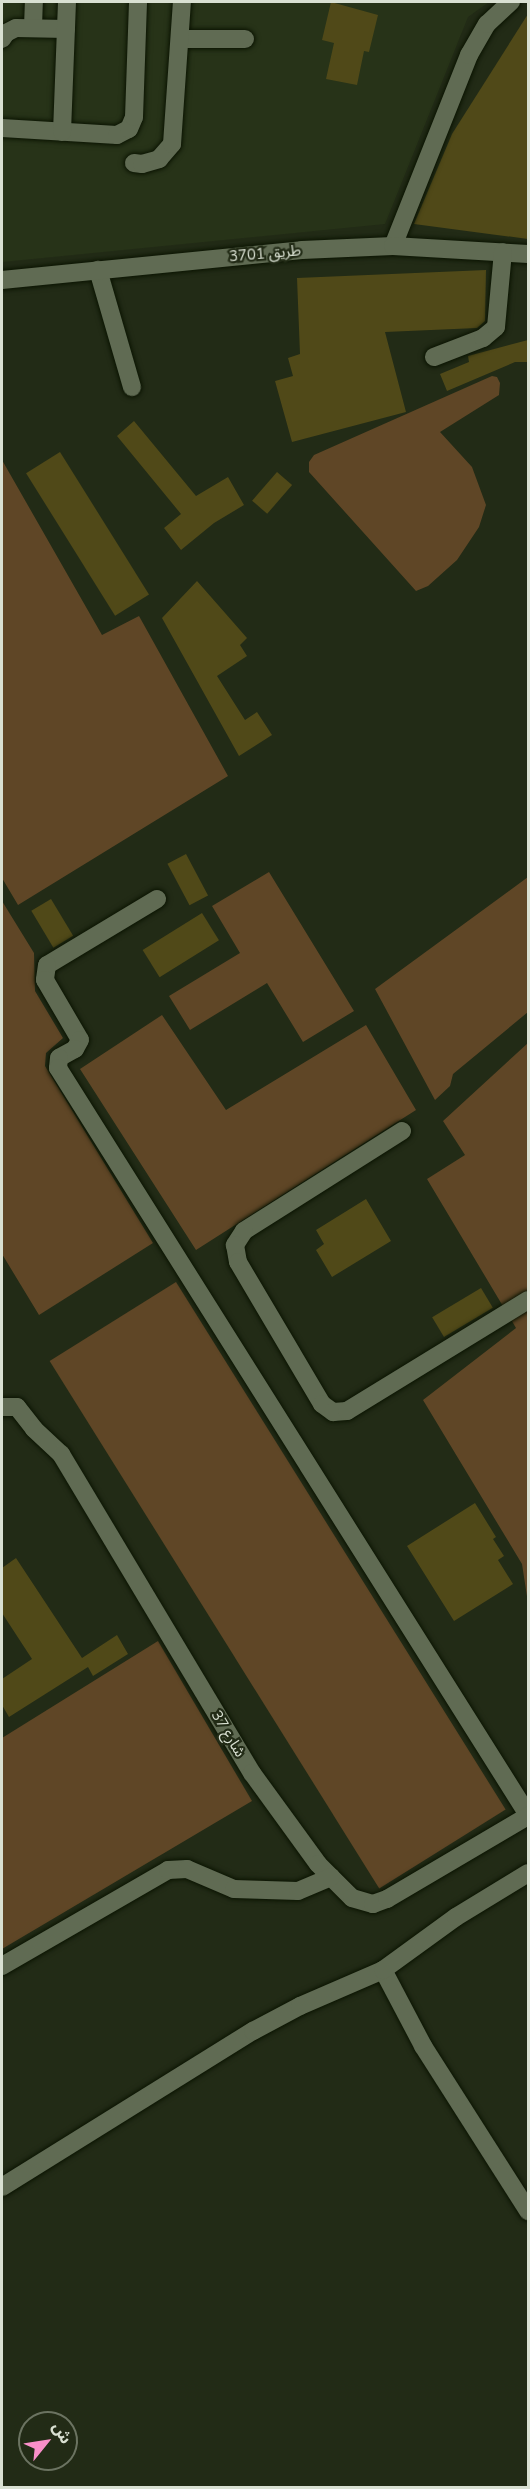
<!DOCTYPE html>
<meta charset="utf-8">
<style>
body{margin:0}
#map{position:relative;width:530px;height:2489px;overflow:hidden;background:#222b16;font-family:"Nunito Sans","Noto Sans Arabic",sans-serif}
div>[style]{position:absolute}
.built>*{inset:0;background:#273318}
.green>*{inset:0;background:#5f4626;transform-origin:0 0}
.building>*{inset:0;background:#504918;transform-origin:0 0}
.roads{filter:drop-shadow(0 0 2px #0b1402) drop-shadow(0 0 2px #0b1402)}
.minor>*{height:18px;margin:-9px;padding:0 9px;transform-origin:9px;border-radius:9px;background:#606b53}
span{translate:-50% -50%;white-space:nowrap;text-align:center;line-height:1.15;-webkit-text-stroke:4.5px #222b16;paint-order:stroke}
.street-label{font-size:15px;color:#d9e0d2}
.frame{position:absolute;inset:0;border:3px solid #d9e0d2;pointer-events:none}
.north{position:absolute;left:18px;top:2411px;width:60px;height:60px;box-sizing:border-box;background:#222b16;border:2px solid #6b7361;border-radius:50%;rotate:60deg;font-size:16px;font-weight:700;line-height:24px;text-align:center;color:#d9e0d2}
.north::after{content:'';display:block;margin:auto;width:21px;height:27px;background:#f98fc9;clip-path:polygon(50% 0,100% 100%,50% 72%,0 100%)}
</style>
<div id="map">
<div class="built">
<i style="clip-path:polygon(2px 2px,489px 2px,468px 17px,385px 224px,2px 262px)"></i>
</div>
<div class="green">
<i style="clip-path:polygon(492px 376px,497px 377px,500px 383px,499px 395px,440px 432px,472px 467px,486px 505px,479px 527px,457px 560px,428px 586px,416px 591px,309px 472px,309px 462px,314px 455px)"></i>
<i style="clip-path:polygon(2px 460px,102px 635px,139px 616px,228px 776px,18px 905px,2px 878px)"></i>
<i style="clip-path:polygon(269px 872px,354px 1011px,303px 1042px,267px 983px,190px 1030px,169px 996px,240px 953px,212px 906px)"></i>
<i style="clip-path:polygon(528px 877px,528px 1012px,453px 1074px,450px 1086px,435px 1100px,375px 989px)"></i>
<i style="clip-path:polygon(2px 901px,34px 953px,35px 991px,63px 1038px,46px 1053px,45px 1066px,153px 1243px,39px 1315px,2px 1254px)"></i>
<i style="clip-path:polygon(162px 1015px,226px 1110px,366px 1025px,416px 1110px,196px 1250px,80px 1069px)"></i>
<i style="clip-path:polygon(528px 1043px,528px 1603px,522px 1564px,423px 1400px,516px 1328px,427px 1179px,465px 1155px,443px 1121px)"></i>
<i style="left:176px;top:1282px;width:622px;height:149px;rotate:58deg"></i>
<i style="clip-path:polygon(158px 1641px,252px 1801px,2px 1949px,2px 1738px)"></i>
</div>
<div class="building">
<i style="clip-path:polygon(331px 2px,378px 15px,369px 52px,364px 51px,357px 85px,326px 79px,334px 43px,322px 40px)"></i>
<i style="clip-path:polygon(528px 14px,528px 239px,414px 224px,452px 134px)"></i>
<i style="clip-path:polygon(486px 270px,485px 321px,477px 328px,385px 332px,406px 412px,292px 442px,275px 381px,293px 376px,288px 358px,300px 354px,297px 278px)"></i>
<i style="clip-path:polygon(528px 340px,528px 362px,515px 362px,447px 391px,440px 374px,469px 362px,468px 356px)"></i>
<i style="clip-path:polygon(134px 421px,196px 496px,228px 477px,244px 505px,214px 523px,181px 550px,164px 528px,181px 514px,117px 436px)"></i>
<i style="left:60px;top:452px;width:168px;height:40px;rotate:58deg"></i>
<i style="left:277px;top:472px;width:20px;height:38px;rotate:41deg"></i>
<i style="clip-path:polygon(197px 581px,247px 638px,240px 645px,247px 656px,217px 676px,245px 720px,257px 712px,272px 735px,239px 756px,162px 618px)"></i>
<i style="left:186px;top:854px;width:47px;height:21px;rotate:62deg"></i>
<i style="left:51px;top:899px;width:43px;height:23px;rotate:59deg"></i>
<i style="left:202px;top:913px;width:32px;height:70px;rotate:58deg"></i>
<i style="clip-path:polygon(366px 1199px,391px 1241px,332px 1277px,316px 1250px,324px 1244px,316px 1230px)"></i>
<i style="left:481px;top:1288px;width:23px;height:57px;rotate:59deg"></i>
<i style="clip-path:polygon(475px 1503px,496px 1537px,493px 1539px,504px 1556px,498px 1560px,513px 1584px,454px 1621px,407px 1546px)"></i>
<i style="clip-path:polygon(16px 1558px,82px 1658px,117px 1635px,128px 1654px,93px 1676px,88px 1667px,9px 1717px,2px 1705px,2px 1679px,32px 1659px,2px 1613px,2px 1568px)"></i>
</div>
<div class="roads">
<div class="minor">
<i style="left:33px;top:27px;width:25px;rotate:-88deg"></i>
<i style="left:2px;top:39px;width:7px;rotate:-56deg"></i>
<i style="left:6px;top:33px;width:11px;rotate:-27deg"></i>
<i style="left:16px;top:28px;width:50px;rotate:1.1deg"></i>
<i style="left:181px;top:39px;width:64px"></i>
<i style="left:2px;top:128px;width:115px;rotate:3.5deg"></i>
<i style="left:117px;top:135px;width:13px;rotate:-27deg"></i>
<i style="left:129px;top:129px;width:13px;rotate:-67deg"></i>
<i style="left:134px;top:117px;width:115px;rotate:-88deg"></i>
<i style="left:62px;top:132px;width:130px;rotate:-87.8deg"></i>
<i style="left:134px;top:163px;width:8px;rotate:7deg"></i>
<i style="left:142px;top:164px;width:18px;rotate:-16deg"></i>
<i style="left:159px;top:159px;width:20px;rotate:-49deg"></i>
<i style="left:172px;top:144px;width:142px;rotate:-86deg"></i>
<i style="left:393px;top:246px;width:206px;rotate:-68.3deg"></i>
<i style="left:469px;top:55px;width:36px;rotate:-60deg"></i>
<i style="left:487px;top:24px;width:33px;rotate:-43deg"></i>
<i style="left:98px;top:270px;width:122px;rotate:73.8deg"></i>
<i style="left:2px;top:280px;width:301px;rotate:-5.7deg"></i>
<i style="left:302px;top:250px;width:91px;rotate:-2.5deg"></i>
<i style="left:393px;top:246px;width:135px;rotate:3.4deg"></i>
<i style="left:434px;top:357px;width:53px;rotate:-21.2deg"></i>
<i style="left:483px;top:338px;width:17px;rotate:-40deg"></i>
<i style="left:496px;top:327px;width:75px;rotate:-84.7deg"></i>
<i style="left:157px;top:899px;width:128px;rotate:149deg"></i>
<i style="left:47px;top:965px;width:15px;rotate:98deg"></i>
<i style="left:45px;top:980px;width:69px;rotate:59.7deg"></i>
<i style="left:80px;top:1040px;width:10px;rotate:119deg"></i>
<i style="left:75px;top:1049px;width:18px;rotate:151deg"></i>
<i style="left:59px;top:1058px;width:10px;rotate:96deg"></i>
<i style="left:58px;top:1068px;width:883px;rotate:57.82deg"></i>
<i style="left:402px;top:1131px;width:187px;rotate:147.7deg"></i>
<i style="left:244px;top:1231px;width:17px;rotate:123deg"></i>
<i style="left:235px;top:1245px;width:17px;rotate:80deg"></i>
<i style="left:238px;top:1262px;width:165px;rotate:59.4deg"></i>
<i style="left:322px;top:1404px;width:14px;rotate:36deg"></i>
<i style="left:333px;top:1412px;width:14px;rotate:-4deg"></i>
<i style="left:347px;top:1411px;width:212px;rotate:-31.5deg"></i>
<i style="left:2px;top:1407px;width:15px"></i>
<i style="left:17px;top:1407px;width:28px;rotate:52deg"></i>
<i style="left:34px;top:1429px;width:37px;rotate:43deg"></i>
<i style="left:61px;top:1454px;width:372px;rotate:59.1deg"></i>
<i style="left:252px;top:1773px;width:112px;rotate:54deg"></i>
<i style="left:318px;top:1864px;width:48px;rotate:45deg"></i>
<i style="left:352px;top:1898px;width:22px;rotate:16deg"></i>
<i style="left:373px;top:1904px;width:15px;rotate:-20deg"></i>
<i style="left:387px;top:1899px;width:164px;rotate:-30.5deg"></i>
<i style="left:2px;top:1966px;width:192px;rotate:-30deg"></i>
<i style="left:168px;top:1870px;width:19px;rotate:-3deg"></i>
<i style="left:187px;top:1869px;width:51px;rotate:23.1deg"></i>
<i style="left:234px;top:1889px;width:64px;rotate:1.8deg"></i>
<i style="left:298px;top:1891px;width:36px;rotate:-23deg"></i>
<i style="left:383px;top:1970px;width:86px;rotate:62.2deg"></i>
<i style="left:423px;top:2046px;width:196px;rotate:57.5deg"></i>
<i style="left:2px;top:2187px;width:296px;rotate:-31.9deg"></i>
<i style="left:253px;top:2031px;width:53px;rotate:-28deg"></i>
<i style="left:300px;top:2006px;width:90px;rotate:-23.4deg"></i>
<i style="left:383px;top:1970px;width:90px;rotate:-36deg"></i>
<i style="left:456px;top:1917px;width:84px;rotate:-31.4deg"></i>
</div>
</div>
<div class="street-label">
<span style="left:265px;top:254px;rotate:-5deg">طريق 3701</span>
<span style="left:228px;top:1734px;rotate:59deg">شارع 37</span>
</div>
<div class="frame"></div>
<div class="north">ش</div>
</div>
